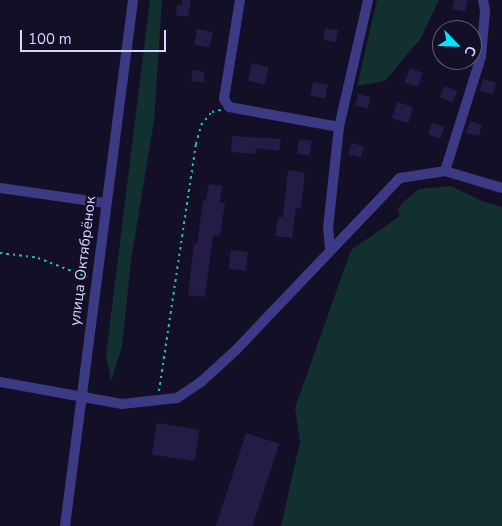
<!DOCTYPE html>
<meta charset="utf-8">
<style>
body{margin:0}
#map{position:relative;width:502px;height:526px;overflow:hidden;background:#130f26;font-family:"Nunito Sans",sans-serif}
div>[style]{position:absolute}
.green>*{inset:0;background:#12302f}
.building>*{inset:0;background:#241b47;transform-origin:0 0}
.path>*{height:2px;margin-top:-1px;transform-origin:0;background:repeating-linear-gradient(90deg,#2fb8b0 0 2.5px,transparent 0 6.5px)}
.minor>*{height:10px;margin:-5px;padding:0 5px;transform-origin:5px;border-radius:5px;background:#3d3a85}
span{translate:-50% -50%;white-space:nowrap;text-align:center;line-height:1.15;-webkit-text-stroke:4px #130f26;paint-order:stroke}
.street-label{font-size:15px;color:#d9d4ff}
.north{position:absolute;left:432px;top:20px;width:50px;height:50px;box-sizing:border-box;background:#130f26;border:1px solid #625e7d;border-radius:50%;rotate:114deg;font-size:14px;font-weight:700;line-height:20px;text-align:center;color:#d9d4ff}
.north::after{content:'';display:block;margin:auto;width:18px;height:22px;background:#00e5ff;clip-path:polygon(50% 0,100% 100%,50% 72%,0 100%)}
.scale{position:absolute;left:20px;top:30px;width:146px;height:22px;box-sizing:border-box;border:2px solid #d9d4ff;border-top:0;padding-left:6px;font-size:15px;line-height:18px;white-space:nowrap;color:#d9d4ff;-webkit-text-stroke:4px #130f26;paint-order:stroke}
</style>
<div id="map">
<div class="green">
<i style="clip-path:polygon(150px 0,162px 0,154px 121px,131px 261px,122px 346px,111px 381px,106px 355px)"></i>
<i style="clip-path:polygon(377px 0,439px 0,421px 38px,385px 81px,357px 86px)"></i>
<i style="clip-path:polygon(451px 186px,484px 202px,502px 207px,502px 526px,281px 526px,300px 442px,295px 408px,351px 250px,400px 216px,398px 210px,402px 203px,419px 189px)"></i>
</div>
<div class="building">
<i style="clip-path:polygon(182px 0,191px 0,188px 17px,176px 15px,177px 5px,182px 5px)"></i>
<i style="clip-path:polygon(454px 0,468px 0,465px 12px,452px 9px)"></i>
<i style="left:325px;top:28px;width:13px;height:12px;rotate:9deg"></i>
<i style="left:197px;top:29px;width:16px;height:16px;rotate:11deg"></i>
<i style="left:252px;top:63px;width:17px;height:18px;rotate:13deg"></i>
<i style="left:410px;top:68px;width:14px;height:15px;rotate:21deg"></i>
<i style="left:193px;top:70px;width:12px;height:11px;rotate:9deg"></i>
<i style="left:483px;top:79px;width:14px;height:12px;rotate:17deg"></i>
<i style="left:313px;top:82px;width:15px;height:14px;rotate:11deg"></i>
<i style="left:444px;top:86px;width:14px;height:12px;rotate:21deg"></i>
<i style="left:358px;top:94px;width:13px;height:12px;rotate:13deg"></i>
<i style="left:397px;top:102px;width:17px;height:17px;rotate:17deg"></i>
<i style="clip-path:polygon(470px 121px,482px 125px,479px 136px,466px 133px)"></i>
<i style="left:432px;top:123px;width:13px;height:12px;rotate:18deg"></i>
<i style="clip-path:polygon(232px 136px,281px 139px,279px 151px,256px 148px,255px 154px,231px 152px)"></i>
<i style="left:299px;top:139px;width:13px;height:15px;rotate:9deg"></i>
<i style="left:351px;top:143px;width:13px;height:12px;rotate:13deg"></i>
<i style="clip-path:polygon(288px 170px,305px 173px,301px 209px,296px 208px,292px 238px,275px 236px,278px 217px,283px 217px)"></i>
<i style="clip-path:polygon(209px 184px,222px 186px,220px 203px,225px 203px,220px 236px,213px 235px,205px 297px,188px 295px,194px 243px,197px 244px,203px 200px,206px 201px)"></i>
<i style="left:231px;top:250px;width:17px;height:19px;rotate:7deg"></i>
<i style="left:157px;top:423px;width:43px;height:32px;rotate:9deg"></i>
<i style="left:246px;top:433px;width:35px;height:98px;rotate:18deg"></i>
</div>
<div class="path">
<i style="left:0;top:253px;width:38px;rotate:7deg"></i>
<i style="left:38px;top:258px;width:53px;rotate:21.2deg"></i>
<i style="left:159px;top:391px;width:250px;rotate:-81.5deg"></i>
<i style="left:196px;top:144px;width:20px;rotate:-75deg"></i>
<i style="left:201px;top:125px;width:17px;rotate:-50deg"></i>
<i style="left:212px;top:112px;width:9px;rotate:-13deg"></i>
</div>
<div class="minor">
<i style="left:240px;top:0;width:100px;rotate:99.2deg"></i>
<i style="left:224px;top:99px;width:9px;rotate:58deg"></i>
<i style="left:229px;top:107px;width:112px;rotate:10.3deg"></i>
<i style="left:445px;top:171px;width:120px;rotate:-72.5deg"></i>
<i style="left:481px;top:57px;width:46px;rotate:-85deg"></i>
<i style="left:485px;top:11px;width:11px;rotate:-100deg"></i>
<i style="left:0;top:188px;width:107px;rotate:8.1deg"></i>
<i style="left:330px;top:249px;width:21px;rotate:-95deg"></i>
<i style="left:328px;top:228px;width:102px;rotate:-83.8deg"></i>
<i style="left:339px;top:127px;width:130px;rotate:-77.1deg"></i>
<i style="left:0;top:382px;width:124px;rotate:10.2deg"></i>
<i style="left:122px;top:404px;width:55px;rotate:-6.2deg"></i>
<i style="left:177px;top:398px;width:29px;rotate:-34deg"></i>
<i style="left:201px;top:382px;width:47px;rotate:-42.4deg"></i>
<i style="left:236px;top:350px;width:238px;rotate:-46.4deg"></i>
<i style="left:400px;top:178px;width:46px;rotate:-8.8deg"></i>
<i style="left:445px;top:171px;width:59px;rotate:16.6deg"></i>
<i style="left:65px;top:526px;width:530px;rotate:-82.63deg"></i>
</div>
<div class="street-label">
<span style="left:83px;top:261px;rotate:-83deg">улица Октябрёнок</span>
</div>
<div class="north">С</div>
<div class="scale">100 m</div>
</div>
